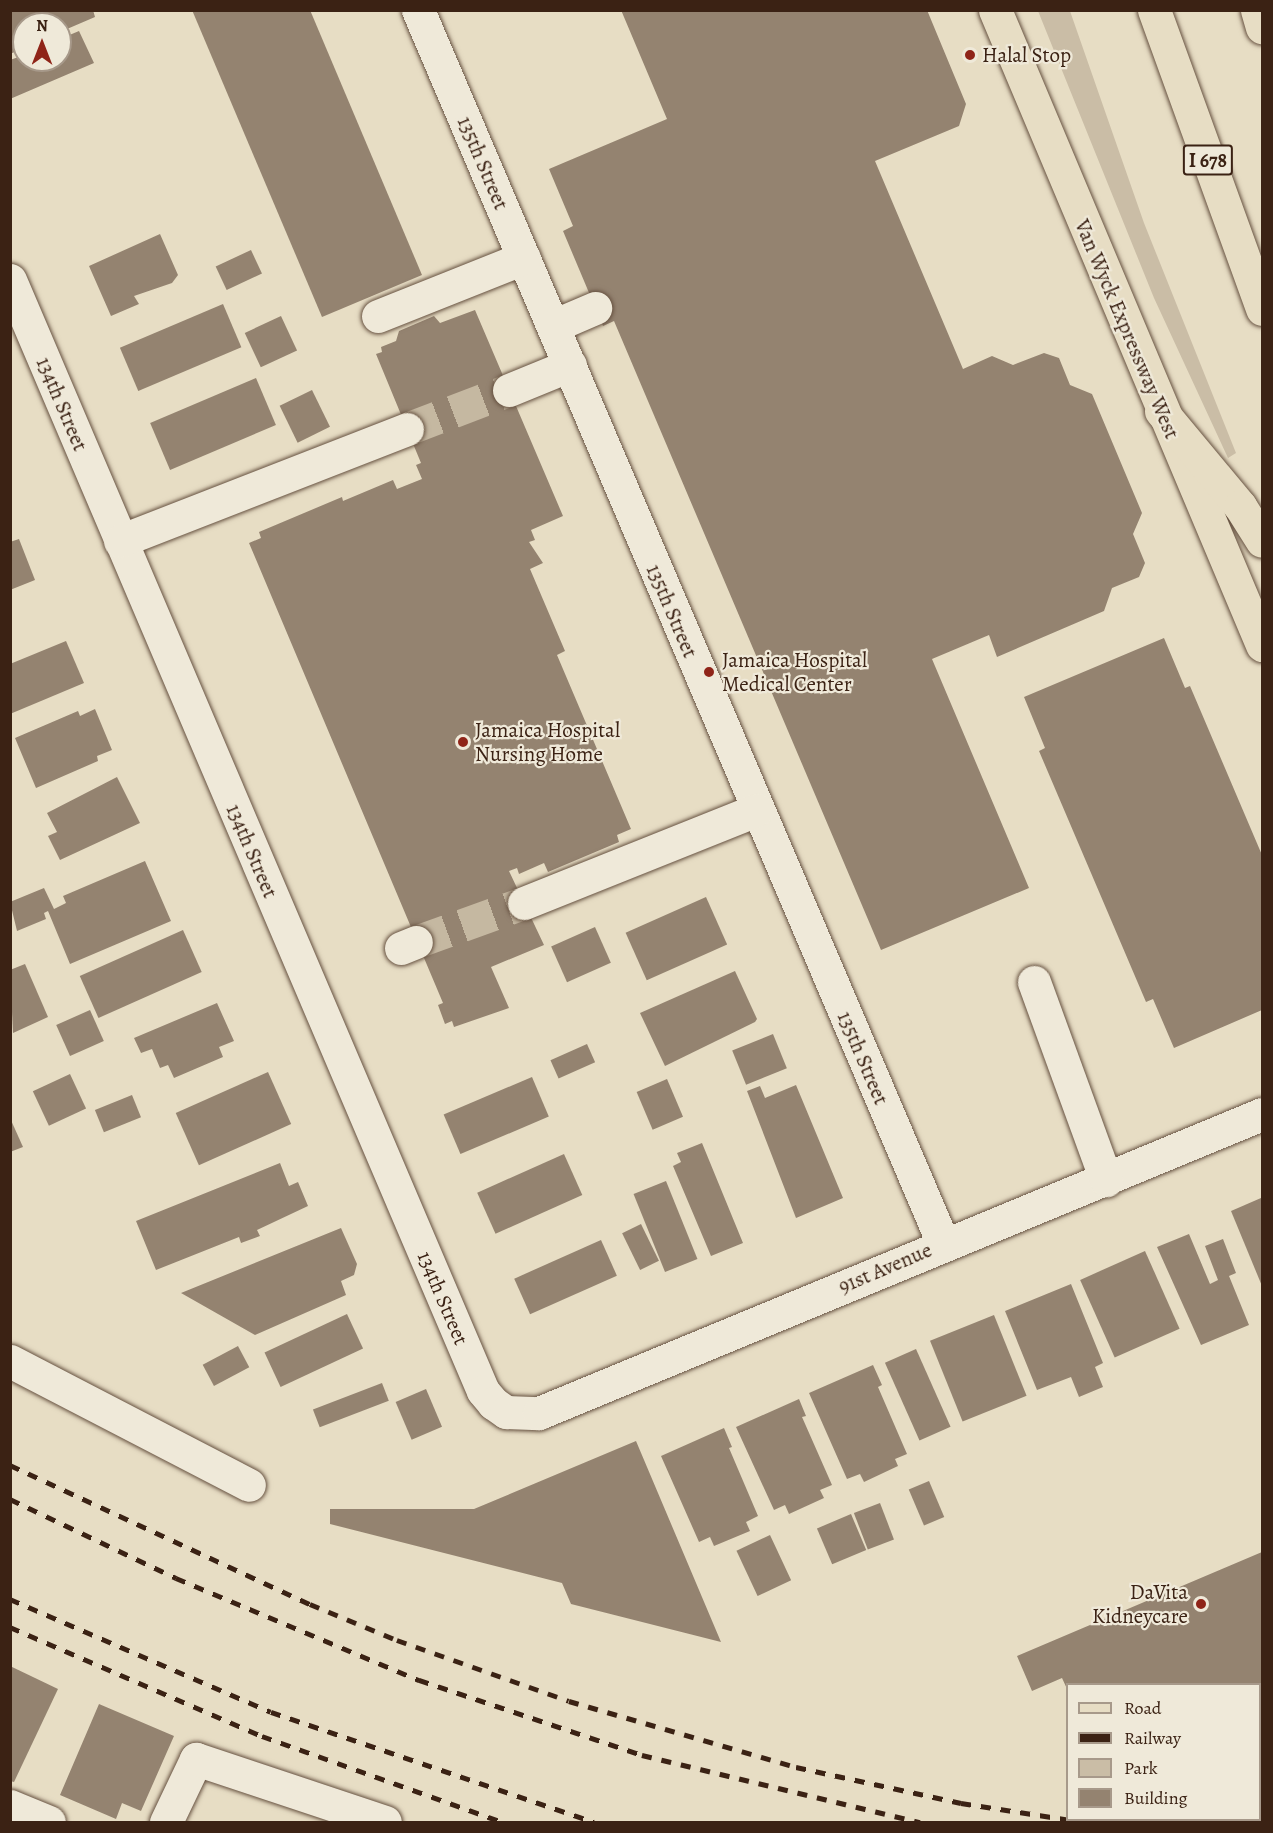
<!DOCTYPE html>
<style>
body{margin:0}
#map{position:relative;width:1273px;height:1833px;overflow:hidden;background:#e7ddc4;font-family:Alegreya,serif}
div>[style]{position:absolute}
.green>*{inset:0;background:#cabda6}
.building>*{inset:0;background:#948370;transform-origin:0 0}
.minor-tunnel>*{height:33px;margin-top:-16.5px;transform-origin:0;background:repeating-linear-gradient(90deg,#c5b8a1 0 33px,transparent 0 49px)}
.roads{filter:drop-shadow(0 0 2px #665140) drop-shadow(0 0 2px #665140)}
.minor>*{height:33px;margin:-16.5px;padding:0 16.5px;transform-origin:16.5px;border-radius:16.5px;background:#efe9d9}
.major>*{height:33px;margin:-16.5px;padding:0 16.5px;transform-origin:16.5px;border-radius:16.5px;background:#e7ddc4}
.highway>*{height:33px;margin:-16.5px;padding:0 16.5px;transform-origin:16.5px;border-radius:16.5px;background:#e7ddc4}
.rail>*{height:4.5px;margin-top:-2.25px;transform-origin:0;background:repeating-linear-gradient(90deg,#3b2214 0 10px,transparent 0 20px)}
.dots>*{width:16px;height:16px;translate:-50% -50%;box-sizing:border-box;border:3px solid #efe9d9;border-radius:50%}
span{translate:-50% -50%;white-space:nowrap;text-align:center;line-height:1.15;-webkit-text-stroke:4.5px #efe9d9;paint-order:stroke}
.shield-label span{padding:2px 4px;background:#efe9d9;border:2px solid;border-radius:4px;-webkit-text-stroke-width:0}
.shield-label{font-size:20px;color:#3b2214;font-weight:700}
.poi-label{font-size:21px;color:#3b2214}
.left{translate:0 -50%;text-align:left}
.right{translate:-100% -50%;text-align:right}
.street-label{font-size:21px;color:#3b2214}
.frame{position:absolute;inset:0;border:12px solid #3b2214;pointer-events:none}
.legend{position:absolute;left:1066px;top:1683px;width:195px;height:138px;box-sizing:border-box;background:#efe9d9;border:2px solid #a7998a;margin:0;padding:8px 10px;list-style:none;font-size:18px;color:#3b2214}
.legend li{display:flex;align-items:center;gap:12px;height:30px}
.legend b{width:30px;border:2px solid #a7998a}
.north{position:absolute;left:12px;top:12px;width:60px;height:60px;box-sizing:border-box;background:#efe9d9;border:2px solid #a7998a;border-radius:50%;rotate:0deg;font-size:16px;font-weight:700;line-height:24px;text-align:center;color:#3b2214}
.north::after{content:'';display:block;margin:auto;width:21px;height:27px;background:#8f2418;clip-path:polygon(50% 0,100% 100%,50% 72%,0 100%)}
</style>
<div id="map">
<div class="green">
<i style="clip-path:polygon(1038px 11px,1070px 11px,1144px 223px,1236px 453px,1228px 458px,1154px 298px)"></i>
</div>
<div class="building">
<i style="clip-path:polygon(10px 10px,93px 10px,95px 17px,60px 32px,60px 24px,24px 24px,24px 48px,10px 54px)"></i>
<i style="clip-path:polygon(192px 10px,310px 10px,422px 275px,322px 317px)"></i>
<i style="clip-path:polygon(621px 10px,927px 10px,966px 104px,959px 126px,875px 161px,963px 369px,992px 356px,1013px 365px,1044px 353px,1059px 358px,1070px 385px,1092px 394px,1142px 513px,1133px 534px,1145px 563px,1139px 577px,1112px 588px,1104px 611px,997px 657px,989px 635px,932px 659px,1029px 888px,881px 950px,614px 321px,603px 326px,563px 231px,573px 226px,549px 169px,667px 119px)"></i>
<i style="clip-path:polygon(79px 31px,94px 63px,10px 99px,10px 60px,24px 55px,24px 60px,60px 60px,60px 39px)"></i>
<i style="clip-path:polygon(160px 234px,178px 275px,172px 283px,134px 296px,139px 304px,111px 316px,89px 266px)"></i>
<i style="left:251px;top:250px;width:26px;height:39px;rotate:65deg"></i>
<i style="left:223px;top:304px;width:47px;height:112px;rotate:67deg"></i>
<i style="clip-path:polygon(475px 310px,563px 516px,531px 530px,535px 540px,529px 542px,543px 563px,530px 569px,565px 651px,557px 655px,631px 829px,617px 835px,619px 842px,548px 872px,544px 863px,519px 874px,517px 868px,509px 871px,544px 945px,491px 967px,509px 1008px,454px 1027px,452px 1021px,445px 1024px,438px 1005px,443px 1003px,249px 543px,261px 538px,259px 532px,342px 497px,343px 501px,393px 480px,397px 489px,422px 479px,416px 465px,421px 463px,376px 354px,382px 352px,381px 347px,396px 341px,399px 331px,434px 316px,440px 323px)"></i>
<i style="left:281px;top:316px;width:38px;height:40px;rotate:65deg"></i>
<i style="left:256px;top:378px;width:51px;height:115px;rotate:67deg"></i>
<i style="left:312px;top:390px;width:41px;height:36px;rotate:64deg"></i>
<i style="clip-path:polygon(19px 539px,35px 580px,10px 590px,10px 542px)"></i>
<i style="clip-path:polygon(1164px 638px,1185px 688px,1190px 686px,1262px 855px,1262px 1010px,1174px 1048px,1153px 999px,1146px 1002px,1039px 751px,1045px 748px,1024px 697px)"></i>
<i style="clip-path:polygon(66px 641px,84px 683px,10px 714px,10px 664px)"></i>
<i style="clip-path:polygon(95px 709px,112px 750px,97px 756px,98px 761px,36px 788px,15px 738px,78px 711px,80px 716px)"></i>
<i style="clip-path:polygon(117px 777px,140px 823px,60px 860px,48px 836px,57px 832px,47px 813px)"></i>
<i style="clip-path:polygon(145px 861px,171px 921px,70px 964px,48px 911px,44px 913px,46px 919px,17px 931px,10px 902px,44px 888px,54px 909px,66px 903px,63px 896px)"></i>
<i style="left:706px;top:897px;width:52px;height:88px;rotate:66deg"></i>
<i style="left:595px;top:927px;width:39px;height:48px;rotate:66deg"></i>
<i style="left:183px;top:930px;width:46px;height:113px;rotate:66deg"></i>
<i style="clip-path:polygon(25px 964px,48px 1017px,13px 1033px,10px 970px)"></i>
<i style="clip-path:polygon(735px 971px,757px 1019px,755px 1022px,665px 1066px,640px 1013px)"></i>
<i style="clip-path:polygon(217px 1003px,234px 1041px,219px 1047px,223px 1057px,174px 1078px,168px 1065px,160px 1068px,152px 1049px,141px 1053px,134px 1038px)"></i>
<i style="left:90px;top:1010px;width:34px;height:37px;rotate:66deg"></i>
<i style="left:773px;top:1034px;width:37px;height:44px;rotate:68deg"></i>
<i style="left:587px;top:1044px;width:20px;height:40px;rotate:66deg"></i>
<i style="left:268px;top:1072px;width:57px;height:101px;rotate:66deg"></i>
<i style="left:70px;top:1074px;width:38px;height:41px;rotate:65deg"></i>
<i style="left:532px;top:1077px;width:43px;height:96px;rotate:67deg"></i>
<i style="left:667px;top:1079px;width:41px;height:33px;rotate:67deg"></i>
<i style="clip-path:polygon(796px 1085px,843px 1198px,796px 1218px,747px 1091px,760px 1086px,765px 1098px)"></i>
<i style="left:132px;top:1095px;width:24px;height:40px;rotate:68deg"></i>
<i style="clip-path:polygon(10px 1118px,23px 1147px,10px 1152px)"></i>
<i style="clip-path:polygon(702px 1143px,743px 1243px,711px 1256px,673px 1166px,681px 1162px,677px 1153px)"></i>
<i style="left:564px;top:1154px;width:45px;height:95px;rotate:66deg"></i>
<i style="clip-path:polygon(280px 1163px,289px 1186px,298px 1182px,308px 1206px,257px 1230px,260px 1236px,241px 1243px,239px 1237px,156px 1270px,136px 1221px)"></i>
<i style="left:666px;top:1181px;width:84px;height:35px;rotate:68deg"></i>
<i style="clip-path:polygon(1261px 1198px,1262px 1203px,1262px 1286px,1231px 1211px)"></i>
<i style="left:641px;top:1224px;width:41px;height:21px;rotate:64deg"></i>
<i style="clip-path:polygon(341px 1228px,357px 1264px,354px 1275px,341px 1281px,346px 1295px,255px 1335px,181px 1293px)"></i>
<i style="clip-path:polygon(1189px 1234px,1210px 1284px,1218px 1280px,1205px 1246px,1223px 1239px,1236px 1273px,1229px 1276px,1249px 1325px,1201px 1345px,1157px 1247px)"></i>
<i style="left:601px;top:1240px;width:39px;height:95px;rotate:66deg"></i>
<i style="left:1145px;top:1251px;width:85px;height:71px;rotate:66deg"></i>
<i style="clip-path:polygon(1071px 1284px,1103px 1363px,1095px 1367px,1103px 1387px,1079px 1397px,1071px 1377px,1037px 1390px,1005px 1311px)"></i>
<i style="left:347px;top:1314px;width:38px;height:91px;rotate:65deg"></i>
<i style="left:994px;top:1315px;width:87px;height:69px;rotate:68deg"></i>
<i style="left:238px;top:1346px;width:24px;height:40px;rotate:62deg"></i>
<i style="left:916px;top:1349px;width:85px;height:34px;rotate:66deg"></i>
<i style="clip-path:polygon(873px 1365px,882px 1385px,878px 1387px,907px 1454px,895px 1459px,898px 1466px,864px 1482px,860px 1474px,847px 1479px,809px 1393px)"></i>
<i style="left:382px;top:1383px;width:19px;height:74px;rotate:69deg"></i>
<i style="left:426px;top:1389px;width:41px;height:33px;rotate:67deg"></i>
<i style="clip-path:polygon(799px 1399px,806px 1416px,802px 1417px,832px 1485px,820px 1490px,824px 1498px,789px 1514px,785px 1505px,774px 1510px,736px 1427px)"></i>
<i style="clip-path:polygon(724px 1428px,732px 1447px,729px 1448px,758px 1516px,746px 1522px,750px 1531px,714px 1546px,710px 1537px,699px 1542px,661px 1456px)"></i>
<i style="clip-path:polygon(636px 1441px,721px 1642px,571px 1604px,562px 1583px,330px 1524px,330px 1509px,474px 1509px)"></i>
<i style="left:929px;top:1481px;width:39px;height:22px;rotate:67deg"></i>
<i style="left:880px;top:1503px;width:39px;height:28px;rotate:69deg"></i>
<i style="left:851px;top:1514px;width:39px;height:37px;rotate:67deg"></i>
<i style="left:770px;top:1535px;width:50px;height:37px;rotate:65deg"></i>
<i style="clip-path:polygon(1262px 1552px,1262px 1692px,1260px 1693px,1260px 1684px,1068px 1684px,1068px 1691px,1062px 1678px,1032px 1691px,1017px 1656px)"></i>
<i style="clip-path:polygon(10px 1666px,58px 1689px,14px 1782px,10px 1781px)"></i>
<i style="clip-path:polygon(99px 1704px,174px 1736px,141px 1811px,122px 1803px,116px 1819px,60px 1795px)"></i>
</div>
<div class="minor-tunnel">
<i style="left:407px;top:429px;width:109px;rotate:-20.9deg"></i>
<i style="left:416px;top:942px;width:115px;rotate:-19.9deg"></i>
</div>
<div class="roads">
<div class="minor">
<i style="left:418px;top:10px;width:1340px;rotate:66.94deg"></i>
<i style="left:10px;top:280px;width:1207px;rotate:66.94deg"></i>
<i style="left:483px;top:1391px;width:16px;rotate:50deg"></i>
<i style="left:493px;top:1403px;width:16px;rotate:35deg"></i>
<i style="left:506px;top:1412px;width:33px;rotate:2deg"></i>
<i style="left:539px;top:1413px;width:782px;rotate:-22.47deg"></i>
<i style="left:378px;top:316px;width:157px;rotate:-21.7deg"></i>
<i style="left:553px;top:326px;width:46px;rotate:-23.2deg"></i>
<i style="left:509px;top:390px;width:66px;rotate:-22.3deg"></i>
<i style="left:120px;top:541px;width:308px;rotate:-21.3deg"></i>
<i style="left:524px;top:903px;width:251px;rotate:-21.8deg"></i>
<i style="left:401px;top:948px;width:16px;rotate:-22deg"></i>
<i style="left:1034px;top:982px;width:211px;rotate:70deg"></i>
<i style="left:10px;top:1361px;width:269px;rotate:27.4deg"></i>
<i style="left:10px;top:1806px;width:42px;rotate:22.3deg"></i>
<i style="left:166px;top:1822px;width:70px;rotate:-64.5deg"></i>
<i style="left:196px;top:1759px;width:199px;rotate:18.4deg"></i>
</div>
<div class="major">
<i style="left:995px;top:10px;width:689px;rotate:67.19deg"></i>
</div>
<div class="highway">
<i style="left:1154px;top:10px;width:318px;rotate:70.1deg"></i>
<i style="left:1257px;top:10px;width:18px;rotate:74deg"></i>
<i style="left:1161px;top:411px;width:124px;rotate:50.3deg"></i>
<i style="left:1240px;top:506px;width:41px;rotate:57.8deg"></i>
</div>
</div>
<div class="rail">
<i style="left:10px;top:1465px;width:331px;rotate:24.9deg"></i>
<i style="left:310px;top:1604px;width:94px;rotate:22.5deg"></i>
<i style="left:397px;top:1640px;width:182px;rotate:19.5deg"></i>
<i style="left:569px;top:1701px;width:236px;rotate:16.2deg"></i>
<i style="left:796px;top:1767px;width:169px;rotate:12.3deg"></i>
<i style="left:961px;top:1803px;width:124px;rotate:8.8deg"></i>
<i style="left:10px;top:1499px;width:184px;rotate:25.4deg"></i>
<i style="left:176px;top:1578px;width:264px;rotate:22.8deg"></i>
<i style="left:419px;top:1680px;width:235px;rotate:18.6deg"></i>
<i style="left:642px;top:1755px;width:286px;rotate:13.6deg"></i>
<i style="left:10px;top:1599px;width:284px;rotate:23.4deg"></i>
<i style="left:271px;top:1712px;width:341px;rotate:18.8deg"></i>
<i style="left:10px;top:1627px;width:275px;rotate:23.4deg"></i>
<i style="left:262px;top:1736px;width:255px;rotate:19.7deg"></i>
</div>
<div class="dots">
<i style="left:970px;top:55px;background:#8f2418"></i>
<i style="left:709px;top:672px;background:#8f2418"></i>
<i style="left:463px;top:742px;background:#8f2418"></i>
<i style="left:1201px;top:1604px;background:#8f2418"></i>
</div>
<div class="shield-label">
<span style="left:1208px;top:160px">I 678</span>
</div>
<div class="poi-label">
<span class="left" style="left:982px;top:55px">Halal Stop</span>
<span class="left" style="left:722px;top:672px">Jamaica Hospital<br>Medical Center</span>
<span class="left" style="left:475px;top:742px">Jamaica Hospital<br>Nursing Home</span>
<span class="right" style="left:1188px;top:1604px">DaVita<br>Kidneycare</span>
</div>
<div class="street-label">
<span style="left:483px;top:163px;rotate:67deg">135th Street</span>
<span style="left:1127px;top:329px;rotate:67deg">Van Wyck Expressway West</span>
<span style="left:62px;top:404px;rotate:67deg">134th Street</span>
<span style="left:672px;top:611px;rotate:67deg">135th Street</span>
<span style="left:252px;top:851px;rotate:67deg">134th Street</span>
<span style="left:863px;top:1058px;rotate:67deg">135th Street</span>
<span style="left:885px;top:1268px;rotate:-23deg">91st Avenue</span>
<span style="left:443px;top:1298px;rotate:67deg">134th Street</span>
</div>
<div class="frame"></div>
<ul class="legend">
<li><b style="height:8px;background:#e7ddc4"></b>Road</li>
<li><b style="height:8px;background:#3b2214"></b>Railway</li>
<li><b style="height:16px;background:#cabda6"></b>Park</li>
<li><b style="height:16px;background:#948370"></b>Building</li>
</ul>
<div class="north">N</div>
</div>
